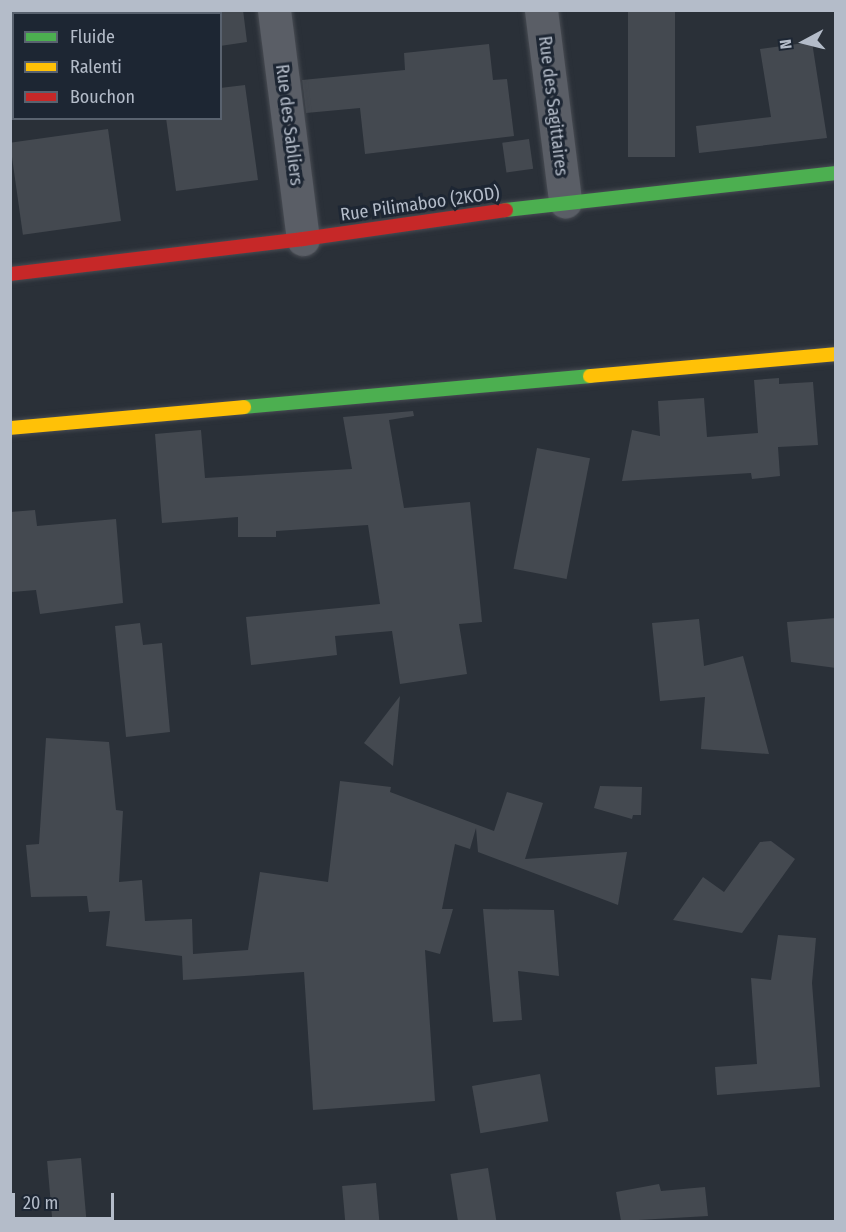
<!DOCTYPE html>
<style>
body{margin:0}
#map{position:relative;width:846px;height:1232px;overflow:hidden;background:#2a3038;font-family:"Fira Sans Condensed",sans-serif}
div>[style]{position:absolute}
.building>*{inset:0;background:#444950;transform-origin:0 0}
.roads{filter:drop-shadow(0 0 2px #484c53) drop-shadow(0 0 2px #484c53)}
.street>*{height:33px;margin:-16.5px;padding:0 16.5px;transform-origin:16.5px;border-radius:16.5px;background:#5a5e66}
.fast>*{height:14px;margin:-7px;padding:0 7px;transform-origin:7px;border-radius:7px;background:#4caf50}
.slow>*{height:14px;margin:-7px;padding:0 7px;transform-origin:7px;border-radius:7px;background:#ffc107}
.jam>*{height:14px;margin:-7px;padding:0 7px;transform-origin:7px;border-radius:7px;background:#c62828}
span{translate:-50% -50%;white-space:nowrap;text-align:center;line-height:1.15;-webkit-text-stroke:6px #1d2633;paint-order:stroke}
.street-label{font-size:18px;color:#b4bcc9}
.frame{position:absolute;inset:0;border:12px solid #b4bcc9;pointer-events:none}
.legend{position:absolute;left:12px;top:12px;width:210px;height:108px;box-sizing:border-box;background:#1d2633;border:2px solid #59626f;margin:0;padding:8px 10px;list-style:none;font-size:18px;color:#b4bcc9}
.legend li{display:flex;align-items:center;gap:12px;height:30px}
.legend b{width:30px;border:2px solid #59626f}
.north{position:absolute;left:774px;top:12px;width:60px;height:60px;-webkit-text-stroke:4px #1d2633;paint-order:stroke;rotate:263deg;font-size:16px;font-weight:700;line-height:24px;text-align:center;color:#b4bcc9}
.north::after{content:'';display:block;margin:auto;width:21px;height:27px;background:#b4bcc9;clip-path:polygon(50% 0,100% 100%,50% 72%,0 100%)}
.scale{position:absolute;left:12px;top:1193px;width:102px;height:27px;box-sizing:border-box;border:3px solid #b4bcc9;border-top:0;padding-left:8px;font-size:18px;line-height:21px;white-space:nowrap;color:#b4bcc9;-webkit-text-stroke:4px #1d2633;paint-order:stroke}
</style>
<div id="map">
<div class="building">
<i style="clip-path:polygon(220px 10px,243px 10px,247px 42px,220px 46px)"></i>
<i style="left:628px;top:10px;width:47px;height:147px"></i>
<i style="clip-path:polygon(812px 42px,827px 138px,699px 153px,696px 126px,771px 117px,760px 49px)"></i>
<i style="clip-path:polygon(489px 44px,493px 80px,507px 79px,514px 136px,365px 154px,360px 108px,306px 113px,302px 80px,405px 70px,404px 53px)"></i>
<i style="clip-path:polygon(245px 85px,258px 180px,176px 191px,166px 118px,220px 118px,220px 88px)"></i>
<i style="left:108px;top:129px;width:93px;height:99px;rotate:82deg"></i>
<i style="left:529px;top:139px;width:30px;height:27px;rotate:82deg"></i>
<i style="clip-path:polygon(779px 378px,779px 384px,813px 382px,818px 445px,778px 447px,780px 476px,752px 479px,751px 473px,622px 481px,632px 430px,660px 436px,658px 401px,704px 398px,707px 437px,758px 433px,754px 380px)"></i>
<i style="clip-path:polygon(413px 411px,414px 416px,389px 420px,404px 508px,470px 502px,482px 622px,459px 624px,467px 674px,400px 684px,392px 631px,335px 636px,337px 655px,251px 665px,246px 617px,380px 604px,368px 525px,276px 531px,276px 537px,238px 537px,238px 517px,162px 523px,155px 434px,201px 430px,205px 478px,352px 469px,343px 417px)"></i>
<i style="left:537px;top:448px;width:54px;height:123px;rotate:11deg"></i>
<i style="clip-path:polygon(35px 510px,37px 526px,116px 519px,123px 603px,40px 614px,36px 590px,12px 592px,10px 512px)"></i>
<i style="clip-path:polygon(836px 618px,836px 668px,791px 662px,787px 622px)"></i>
<i style="clip-path:polygon(699px 619px,704px 666px,743px 656px,769px 754px,701px 749px,705px 697px,660px 701px,652px 623px)"></i>
<i style="clip-path:polygon(140px 623px,143px 645px,162px 643px,170px 732px,126px 737px,115px 626px)"></i>
<i style="clip-path:polygon(400px 696px,393px 766px,364px 743px)"></i>
<i style="clip-path:polygon(46px 738px,109px 742px,116px 810px,123px 811px,119px 882px,142px 880px,145px 921px,192px 919px,193px 954px,248px 950px,260px 872px,328px 882px,340px 781px,391px 787px,390px 792px,494px 831px,507px 792px,543px 803px,525px 859px,627px 852px,618px 905px,478px 852px,476px 828px,470px 849px,455px 844px,442px 909px,453px 909px,440px 954px,425px 950px,435px 1101px,313px 1110px,304px 972px,183px 980px,182px 956px,106px 946px,110px 911px,89px 912px,87px 896px,31px 897px,26px 845px,39px 844px)"></i>
<i style="clip-path:polygon(600px 786px,642px 787px,641px 815px,633px 815px,632px 819px,594px 808px)"></i>
<i style="clip-path:polygon(771px 841px,795px 859px,742px 933px,673px 920px,703px 877px,724px 892px,760px 842px)"></i>
<i style="clip-path:polygon(483px 909px,554px 910px,559px 976px,518px 971px,522px 1020px,493px 1022px)"></i>
<i style="clip-path:polygon(778px 935px,816px 938px,812px 983px,820px 1087px,717px 1095px,715px 1067px,757px 1064px,751px 978px,771px 980px)"></i>
<i style="left:540px;top:1074px;width:48px;height:69px;rotate:80deg"></i>
<i style="left:81px;top:1158px;width:63px;height:34px;rotate:85deg"></i>
<i style="left:488px;top:1168px;width:54px;height:38px;rotate:81deg"></i>
<i style="left:376px;top:1183px;width:38px;height:34px;rotate:85deg"></i>
<i style="clip-path:polygon(659px 1184px,661px 1191px,705px 1187px,708px 1216px,621px 1221px,616px 1192px)"></i>
</div>
<div class="roads">
<div class="street">
<i style="left:274px;top:10px;width:231px;rotate:82.8deg"></i>
<i style="left:541px;top:10px;width:193px;rotate:82.8deg"></i>
</div>
<div class="fast">
<i style="left:506px;top:210px;width:332px;rotate:-6.4deg"></i>
<i style="left:244px;top:407px;width:347px;rotate:-5.1deg"></i>
</div>
<div class="slow">
<i style="left:590px;top:376px;width:247px;rotate:-5.1deg"></i>
<i style="left:10px;top:428px;width:235px;rotate:-5.1deg"></i>
</div>
<div class="jam">
<i style="left:10px;top:274px;width:295px;rotate:-6.8deg"></i>
<i style="left:303px;top:239px;width:205px;rotate:-8.1deg"></i>
</div>
</div>
<div class="street-label">
<span style="left:553px;top:106px;rotate:83deg">Rue des Sagittaires</span>
<span style="left:289px;top:125px;rotate:83deg">Rue des Sabliers</span>
<span style="left:420px;top:204px;rotate:-8deg">Rue Pilimaboo (2KOD)</span>
</div>
<div class="frame"></div>
<ul class="legend">
<li><b style="height:8px;background:#4caf50"></b>Fluide</li>
<li><b style="height:8px;background:#ffc107"></b>Ralenti</li>
<li><b style="height:8px;background:#c62828"></b>Bouchon</li>
</ul>
<div class="north">N</div>
<div class="scale">20 m</div>
</div>
